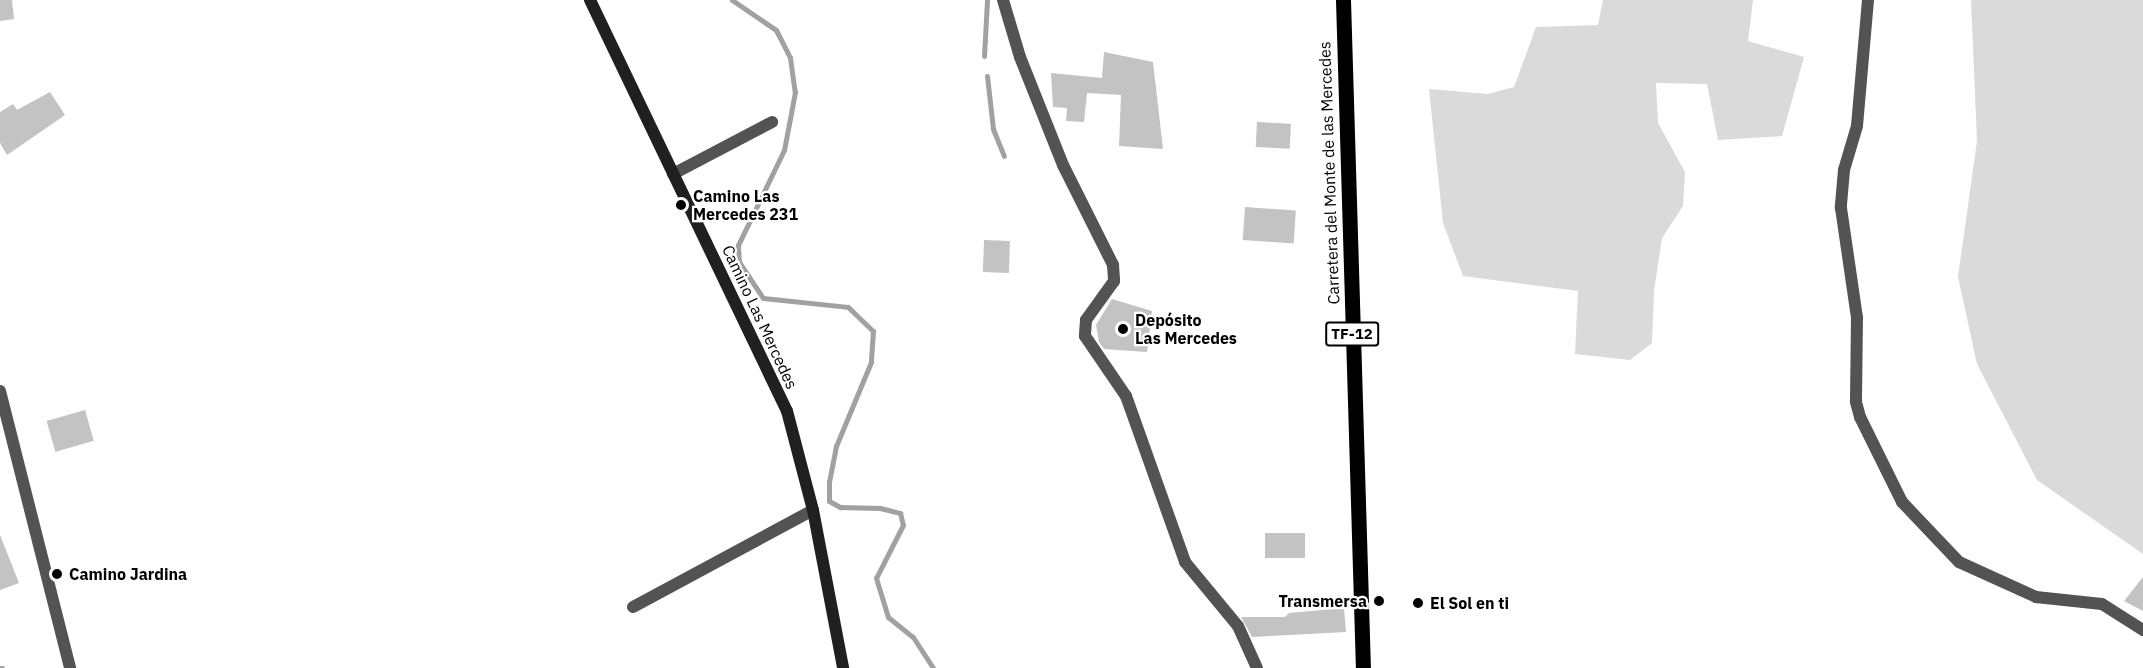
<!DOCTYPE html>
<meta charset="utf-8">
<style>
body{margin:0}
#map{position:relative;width:2143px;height:668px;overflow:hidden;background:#fff;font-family:"IBM Plex Sans",sans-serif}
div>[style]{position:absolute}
.green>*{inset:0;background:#dadada}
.stream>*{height:5px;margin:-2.5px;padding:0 2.5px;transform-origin:2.5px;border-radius:2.5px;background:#a1a1a1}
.building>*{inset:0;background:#c3c3c3;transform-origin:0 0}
.street>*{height:12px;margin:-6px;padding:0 6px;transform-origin:6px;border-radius:6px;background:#535353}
.secondary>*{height:12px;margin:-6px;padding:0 6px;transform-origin:6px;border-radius:6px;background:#202020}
.primary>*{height:15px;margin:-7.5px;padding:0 7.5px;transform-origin:7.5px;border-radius:7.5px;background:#000}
.dots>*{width:16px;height:16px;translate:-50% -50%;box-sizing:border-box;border:3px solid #fff;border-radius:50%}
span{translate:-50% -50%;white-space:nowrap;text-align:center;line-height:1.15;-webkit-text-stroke:4.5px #fff;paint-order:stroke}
.shield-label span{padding:2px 4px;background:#fff;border:2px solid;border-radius:4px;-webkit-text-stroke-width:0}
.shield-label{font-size:15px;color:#000;font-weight:700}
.street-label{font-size:16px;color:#000}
.poi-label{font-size:16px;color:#000;font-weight:700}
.left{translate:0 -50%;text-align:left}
.right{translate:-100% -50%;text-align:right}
</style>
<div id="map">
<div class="green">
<i style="clip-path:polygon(1603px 0,1753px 0,1748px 41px,1804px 57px,1782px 136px,1718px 140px,1707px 84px,1656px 83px,1658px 123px,1685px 172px,1683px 206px,1662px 238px,1654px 291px,1652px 343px,1630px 360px,1575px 354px,1578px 291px,1463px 276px,1443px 223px,1429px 89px,1488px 94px,1514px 87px,1536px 27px,1598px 25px)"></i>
<i style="clip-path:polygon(1971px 0,2143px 0,2143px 554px,2037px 480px,1977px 364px,1958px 277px,1977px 141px)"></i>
</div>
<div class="stream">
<i style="left:732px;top:0;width:53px;rotate:34.3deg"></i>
<i style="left:776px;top:30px;width:31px;rotate:63deg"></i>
<i style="left:790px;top:58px;width:34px;rotate:82deg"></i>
<i style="left:795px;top:92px;width:59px;rotate:100.7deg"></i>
<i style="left:784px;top:150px;width:106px;rotate:115.8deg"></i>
<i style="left:738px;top:245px;width:17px;rotate:87deg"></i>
<i style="left:739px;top:262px;width:43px;rotate:56.3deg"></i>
<i style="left:763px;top:298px;width:85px;rotate:6deg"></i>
<i style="left:848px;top:307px;width:35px;rotate:44deg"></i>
<i style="left:873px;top:331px;width:31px;rotate:94deg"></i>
<i style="left:871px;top:362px;width:91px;rotate:112.6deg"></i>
<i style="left:836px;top:446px;width:36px;rotate:101deg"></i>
<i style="left:829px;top:481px;width:20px;rotate:90deg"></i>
<i style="left:829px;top:501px;width:13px;rotate:29deg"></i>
<i style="left:840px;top:507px;width:40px;rotate:1.4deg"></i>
<i style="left:880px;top:508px;width:21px;rotate:14deg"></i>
<i style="left:900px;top:513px;width:12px;rotate:76deg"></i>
<i style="left:903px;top:525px;width:59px;rotate:117deg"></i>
<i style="left:876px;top:578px;width:41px;rotate:72.9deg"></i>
<i style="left:888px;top:617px;width:32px;rotate:39deg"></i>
<i style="left:913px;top:637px;width:37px;rotate:57deg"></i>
<i style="left:984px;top:56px;width:56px;rotate:-86.9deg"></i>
<i style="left:987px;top:76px;width:53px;rotate:83.5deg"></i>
<i style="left:993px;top:129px;width:29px;rotate:68deg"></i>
<i style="left:0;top:668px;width:2px"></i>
</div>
<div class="building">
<i style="clip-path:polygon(0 0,12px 0,14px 19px,0 21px)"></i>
<i style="clip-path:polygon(1104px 52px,1153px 62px,1163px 149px,1119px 146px,1121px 95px,1087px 93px,1084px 122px,1066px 121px,1067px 108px,1053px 107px,1051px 73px,1102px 78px)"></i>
<i style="clip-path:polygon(50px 92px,65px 115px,7px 155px,0 143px,0 112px,13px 104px,17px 110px)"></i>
<i style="left:1257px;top:122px;width:34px;height:25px;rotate:3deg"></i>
<i style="left:1245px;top:207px;width:51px;height:33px;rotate:4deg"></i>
<i style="left:984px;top:240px;width:26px;height:32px;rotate:2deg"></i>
<i style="clip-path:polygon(1112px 299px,1152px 311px,1147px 352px,1104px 349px,1099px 342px,1096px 325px)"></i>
<i style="left:85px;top:410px;width:32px;height:40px;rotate:74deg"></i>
<i style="left:1265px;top:533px;width:40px;height:25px"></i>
<i style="clip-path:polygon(0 535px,19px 583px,0 590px)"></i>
<i style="clip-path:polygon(2143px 577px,2143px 611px,2124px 601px)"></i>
<i style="clip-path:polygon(1344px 608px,1346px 632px,1252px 637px,1241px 617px,1285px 617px,1289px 613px)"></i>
</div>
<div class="street">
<i style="left:1003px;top:0;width:59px;rotate:73.4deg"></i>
<i style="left:1020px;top:57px;width:116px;rotate:68.3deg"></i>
<i style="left:1063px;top:165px;width:112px;rotate:63.4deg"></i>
<i style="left:1113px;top:265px;width:16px;rotate:86deg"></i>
<i style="left:1114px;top:281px;width:48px;rotate:125.7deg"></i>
<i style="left:1086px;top:320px;width:16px;rotate:94deg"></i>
<i style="left:1085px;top:336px;width:73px;rotate:55.7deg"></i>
<i style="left:1126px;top:396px;width:176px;rotate:70.4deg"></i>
<i style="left:1185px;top:562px;width:83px;rotate:50.4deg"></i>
<i style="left:1238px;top:626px;width:46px;rotate:65.7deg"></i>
<i style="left:1868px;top:0;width:126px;rotate:95deg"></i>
<i style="left:1857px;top:126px;width:46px;rotate:106.5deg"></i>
<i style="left:1844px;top:170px;width:38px;rotate:95deg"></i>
<i style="left:1841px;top:208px;width:111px;rotate:81.7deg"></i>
<i style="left:1857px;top:318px;width:84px;rotate:90.7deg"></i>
<i style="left:1856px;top:402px;width:16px;rotate:75deg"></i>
<i style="left:1860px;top:417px;width:95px;rotate:63.7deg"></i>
<i style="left:1902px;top:502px;width:83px;rotate:46.5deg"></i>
<i style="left:1959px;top:562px;width:85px;rotate:24.4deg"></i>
<i style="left:2036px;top:597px;width:66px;rotate:6.1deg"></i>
<i style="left:2102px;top:604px;width:49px;rotate:32.4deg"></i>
<i style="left:673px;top:174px;width:112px;rotate:-27.7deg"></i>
<i style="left:0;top:391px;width:286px;rotate:75.8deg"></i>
<i style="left:633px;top:607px;width:204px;rotate:-28.3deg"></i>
</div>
<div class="secondary">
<i style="left:590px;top:0;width:456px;rotate:64.4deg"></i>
<i style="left:787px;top:411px;width:102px;rotate:75.3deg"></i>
<i style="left:813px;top:510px;width:161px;rotate:79.2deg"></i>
</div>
<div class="primary">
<i style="left:1343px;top:0;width:668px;rotate:88.29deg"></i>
</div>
<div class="dots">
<i style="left:681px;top:205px;background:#000"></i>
<i style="left:1123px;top:329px;background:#000"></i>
<i style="left:57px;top:574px;background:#000"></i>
<i style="left:1379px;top:601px;background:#000"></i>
<i style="left:1418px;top:603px;background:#000"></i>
</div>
<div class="shield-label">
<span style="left:1352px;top:334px">TF-12</span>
</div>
<div class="street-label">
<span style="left:1329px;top:173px;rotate:-92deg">Carretera del Monte de las Mercedes</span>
<span style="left:760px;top:317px;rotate:65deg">Camino Las Mercedes</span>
</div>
<div class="poi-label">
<span class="left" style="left:693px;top:205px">Camino Las<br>Mercedes 231</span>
<span class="left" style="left:1135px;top:329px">Depósito<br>Las Mercedes</span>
<span class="left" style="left:69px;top:574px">Camino Jardina</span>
<span class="right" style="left:1367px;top:601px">Transmersa</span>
<span class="left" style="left:1430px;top:603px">El Sol en ti</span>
</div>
</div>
